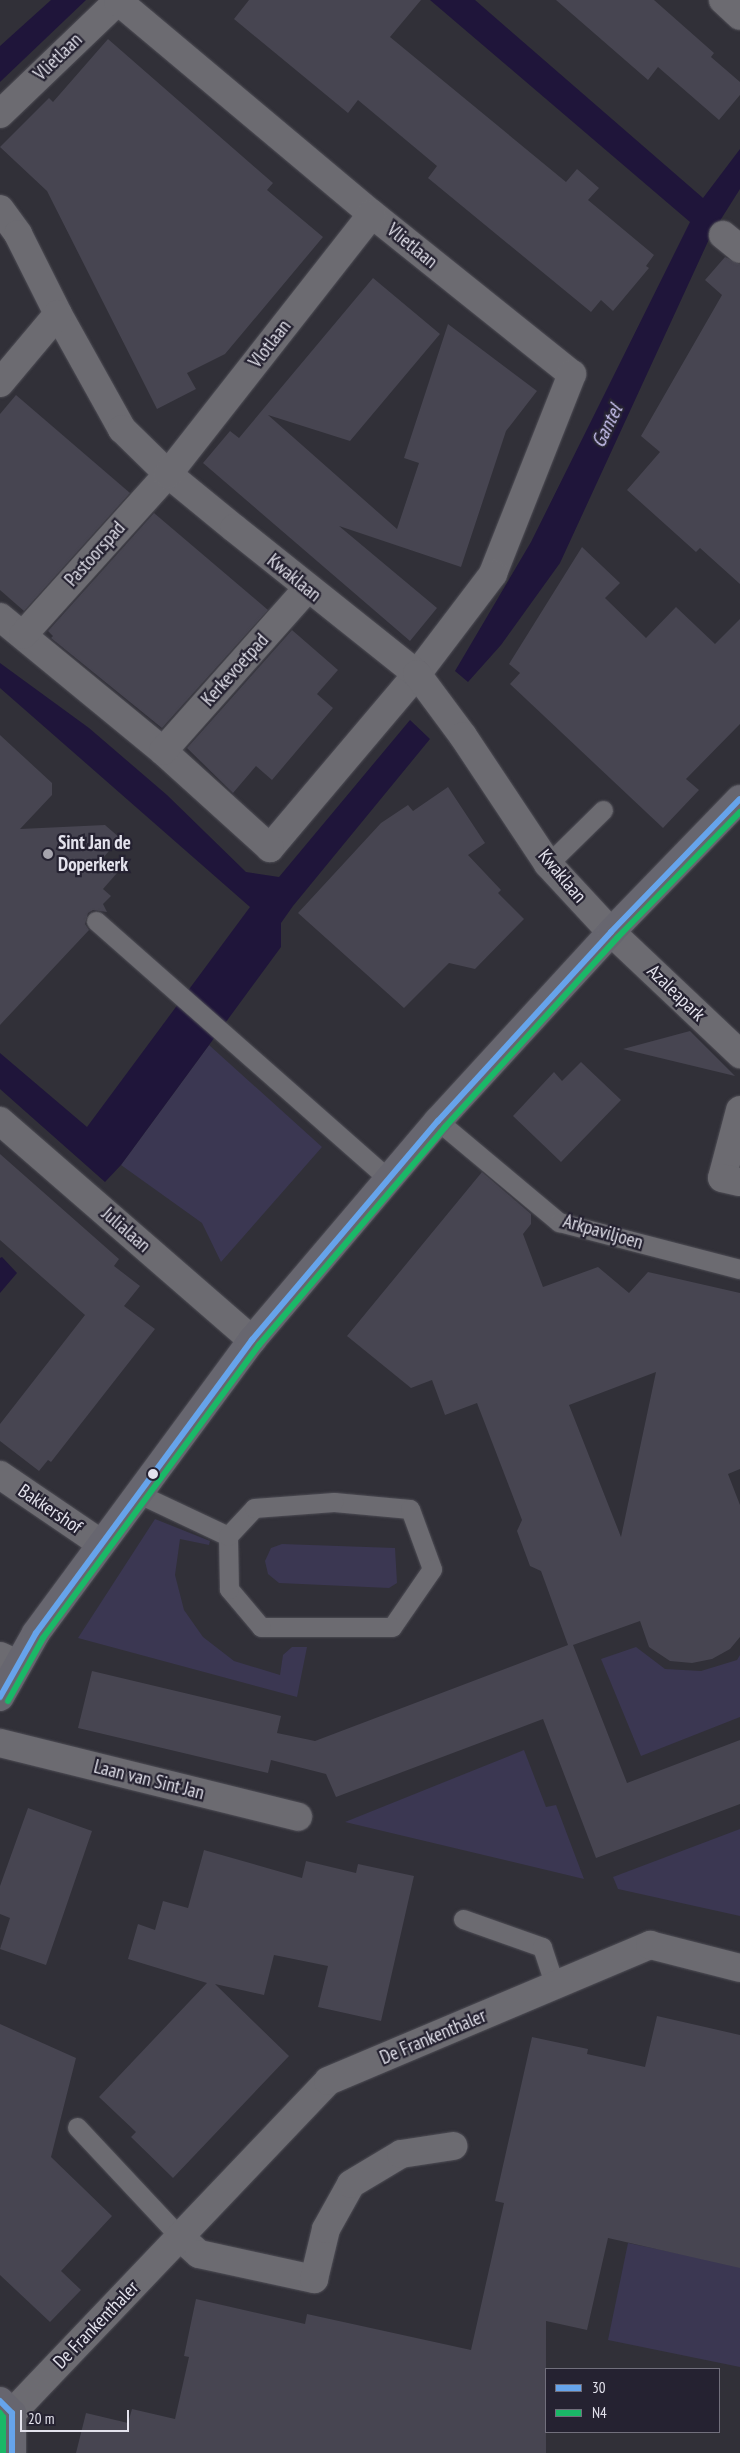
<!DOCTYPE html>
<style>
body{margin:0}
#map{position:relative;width:740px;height:2453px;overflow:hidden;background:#313038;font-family:"PT Sans Narrow",sans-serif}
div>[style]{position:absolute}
.green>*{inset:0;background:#3b3752}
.water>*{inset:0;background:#1f153a}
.building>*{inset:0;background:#474551}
.roads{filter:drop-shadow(0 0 1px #4e4d55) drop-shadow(0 0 1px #4e4d55)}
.lane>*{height:19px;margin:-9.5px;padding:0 9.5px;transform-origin:9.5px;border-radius:9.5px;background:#6c6b71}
.street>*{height:28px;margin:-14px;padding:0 14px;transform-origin:14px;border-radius:14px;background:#6c6b71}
.secondary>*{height:28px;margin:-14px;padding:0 14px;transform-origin:14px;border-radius:14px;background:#67666f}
.bus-1>*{height:6px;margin:-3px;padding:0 3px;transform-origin:3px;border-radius:3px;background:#66a4eb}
.bus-2>*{height:6px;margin:-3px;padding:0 3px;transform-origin:3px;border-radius:3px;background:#1ab867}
.dots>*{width:14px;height:14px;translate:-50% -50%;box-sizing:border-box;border:2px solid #252231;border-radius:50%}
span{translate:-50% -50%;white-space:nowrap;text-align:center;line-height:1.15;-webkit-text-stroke:4.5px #252231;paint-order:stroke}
.street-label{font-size:19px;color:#e3e2ec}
.poi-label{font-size:19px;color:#e3e2ec;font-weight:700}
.left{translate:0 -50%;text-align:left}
.water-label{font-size:20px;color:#ccc6f3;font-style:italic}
.legend{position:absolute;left:545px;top:2368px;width:175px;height:65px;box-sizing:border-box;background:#252231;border:1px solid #716f7c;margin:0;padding:6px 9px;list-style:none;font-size:15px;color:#e3e2ec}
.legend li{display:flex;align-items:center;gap:10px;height:25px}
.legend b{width:25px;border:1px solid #716f7c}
.scale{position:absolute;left:20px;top:2410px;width:109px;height:22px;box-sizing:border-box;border:2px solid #e3e2ec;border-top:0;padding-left:6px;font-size:15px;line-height:18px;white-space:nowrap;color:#e3e2ec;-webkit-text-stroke:4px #252231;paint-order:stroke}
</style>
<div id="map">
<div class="green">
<i style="clip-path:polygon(209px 1045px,322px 1147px,221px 1262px,202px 1223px,121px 1165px)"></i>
<i style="clip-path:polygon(155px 1519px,210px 1541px,209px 1545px,180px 1539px,175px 1575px,184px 1610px,203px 1637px,234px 1661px,280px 1675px,283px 1655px,292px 1647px,307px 1647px,297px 1697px,78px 1638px)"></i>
<i style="clip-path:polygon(282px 1544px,395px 1548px,397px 1583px,389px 1588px,279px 1583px,268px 1574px,265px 1561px,271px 1548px)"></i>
<i style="clip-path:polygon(636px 1647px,665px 1669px,701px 1671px,737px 1660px,740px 1655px,740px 1717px,641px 1756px,601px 1659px)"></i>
<i style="clip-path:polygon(524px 1750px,546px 1807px,556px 1805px,584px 1879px,345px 1822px)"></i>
<i style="clip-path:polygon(740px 1829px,740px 1916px,618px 1889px,613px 1877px)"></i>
<i style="clip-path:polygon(628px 2243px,740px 2266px,740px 2367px,608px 2340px)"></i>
</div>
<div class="water">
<i style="clip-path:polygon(51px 0,86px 0,0 82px,0 46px)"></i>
<i style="clip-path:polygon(430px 0,475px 0,703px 198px,740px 149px,740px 189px,711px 235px,560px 563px,501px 645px,468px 682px,455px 671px,531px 542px,690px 222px)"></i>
<i style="clip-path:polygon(0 663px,89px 728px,167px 795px,246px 872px,279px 877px,410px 720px,430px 739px,293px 906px,281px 923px,281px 947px,121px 1165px,105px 1182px,0 1089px,0 1053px,87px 1127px,250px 907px,0 688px)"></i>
<i style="clip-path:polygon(2px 1257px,17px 1273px,0 1293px,0 1258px)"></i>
</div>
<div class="building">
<i style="clip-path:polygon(249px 0,421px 0,390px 37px,566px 182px,577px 169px,599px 188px,588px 200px,654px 255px,646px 266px,649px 268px,613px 311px,601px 300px,591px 312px,428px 178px,437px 166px,358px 100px,348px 113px,234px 19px)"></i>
<i style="clip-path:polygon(556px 0,654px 0,714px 53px,711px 57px,740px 82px,740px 95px,719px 120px,658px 67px,648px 80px)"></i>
<i style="clip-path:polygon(108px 39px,273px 183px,267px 190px,323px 237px,225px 354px,187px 373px,196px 389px,157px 409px,47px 191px,0 147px,49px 98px,53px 102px)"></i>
<i style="clip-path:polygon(725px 257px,740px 264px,740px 584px,700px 548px,696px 552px,627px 490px,660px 452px,641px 436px,722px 295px,705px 280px)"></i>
<i style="clip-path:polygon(373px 278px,440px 334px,350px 441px,268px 415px,397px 529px,419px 463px,404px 458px,448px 324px,537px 391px,506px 431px,461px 567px,339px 526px,437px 608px,410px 641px,203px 463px,230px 431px,239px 438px)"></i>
<i style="clip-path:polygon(16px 395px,130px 493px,24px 611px,0 590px,0 414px)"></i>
<i style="clip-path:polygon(154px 513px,268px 610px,162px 728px,51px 638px,53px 636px,48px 631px)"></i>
<i style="clip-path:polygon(582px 547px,620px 583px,605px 598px,646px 638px,676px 607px,715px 644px,740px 619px,740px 724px,686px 779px,699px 790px,663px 828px,510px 684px,520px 673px,509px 664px)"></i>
<i style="clip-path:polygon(292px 630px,338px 670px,317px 694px,333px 708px,272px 780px,256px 766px,233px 793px,187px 748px)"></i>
<i style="clip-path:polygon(0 735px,52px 783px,52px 795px,20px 829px,105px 825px,120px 838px,103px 858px,117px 873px,103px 889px,111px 896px,103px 904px,107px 912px,93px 910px,88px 913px,85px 924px,89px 930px,0 1025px)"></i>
<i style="clip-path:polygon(448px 787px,485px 843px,468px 855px,501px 890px,498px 893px,524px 919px,475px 969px,449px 963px,404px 1008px,298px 913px,381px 823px,408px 805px,413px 811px)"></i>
<i style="clip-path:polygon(690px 1031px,735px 1076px,623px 1049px)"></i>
<i style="clip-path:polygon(581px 1062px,621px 1100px,561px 1162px,513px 1116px,554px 1072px,562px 1081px)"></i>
<i style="clip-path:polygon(0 1154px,119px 1259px,114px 1266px,140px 1286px,124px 1306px,155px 1329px,51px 1462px,48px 1460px,39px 1471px,0 1441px,0 1424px,85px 1315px,0 1240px)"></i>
<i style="clip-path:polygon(evenodd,482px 1172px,531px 1214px,531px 1224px,523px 1234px,543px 1287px,598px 1267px,629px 1293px,648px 1272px,740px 1293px,740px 1469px,728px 1474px,740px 1505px,740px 1637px,730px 1649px,712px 1659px,692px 1663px,670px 1661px,649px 1647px,640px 1621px,573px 1645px,627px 1783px,740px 1740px,740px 1804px,596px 1858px,543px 1719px,336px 1797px,326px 1774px,271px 1760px,268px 1773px,78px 1728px,92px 1671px,281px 1716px,277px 1733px,315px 1741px,568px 1645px,541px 1571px,530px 1566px,517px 1531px,522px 1520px,477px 1403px,445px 1415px,432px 1380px,411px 1388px,347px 1336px,482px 1172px,656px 1372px,621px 1537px,569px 1405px,656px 1372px)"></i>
<i style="clip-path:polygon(28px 1808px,92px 1831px,46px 1965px,0 1949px,10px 1918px,0 1914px,0 1886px)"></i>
<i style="clip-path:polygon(204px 1850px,302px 1878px,306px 1861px,356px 1873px,358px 1864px,414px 1876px,381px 2021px,318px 2007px,328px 1966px,274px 1955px,264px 1995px,215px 1984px,289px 2056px,173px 2178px,131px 2137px,136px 2132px,99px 2097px,207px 1983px,128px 1959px,138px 1924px,155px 1930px,163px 1901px,188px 1908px)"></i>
<i style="clip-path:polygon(657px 2016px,740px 2035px,740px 2268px,608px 2238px,587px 2330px,546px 2321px,546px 2453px,76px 2453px,86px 2413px,128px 2423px,132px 2409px,175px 2419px,189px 2357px,184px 2356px,196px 2299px,305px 2324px,307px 2314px,471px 2350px,504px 2203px,495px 2201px,532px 2037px,588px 2049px,587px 2054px,645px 2067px)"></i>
<i style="clip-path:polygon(0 2024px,76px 2058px,51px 2157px,112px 2216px,61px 2271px,81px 2290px,50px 2322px,0 2275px)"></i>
</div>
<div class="roads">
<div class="lane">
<i style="left:548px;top:864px;width:77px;rotate:-44.5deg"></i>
<i style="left:96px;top:921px;width:389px;rotate:41.4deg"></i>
<i style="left:438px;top:1121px;width:158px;rotate:39.9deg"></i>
<i style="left:559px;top:1222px;width:187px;rotate:14.6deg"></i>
<i style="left:137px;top:1493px;width:101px;rotate:25.3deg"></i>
<i style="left:334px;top:1502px;width:76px;rotate:5.3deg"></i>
<i style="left:410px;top:1509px;width:64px;rotate:69.9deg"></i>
<i style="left:432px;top:1569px;width:70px;rotate:124.6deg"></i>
<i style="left:392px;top:1627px;width:131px;rotate:180deg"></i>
<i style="left:261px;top:1627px;width:50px;rotate:-130.1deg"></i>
<i style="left:229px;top:1589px;width:53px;rotate:-91.1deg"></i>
<i style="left:228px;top:1536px;width:38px;rotate:-47deg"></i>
<i style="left:254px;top:1508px;width:80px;rotate:-4.3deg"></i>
<i style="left:463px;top:1919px;width:84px;rotate:19.5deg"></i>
<i style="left:542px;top:1947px;width:41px;rotate:71.6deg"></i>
<i style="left:77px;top:2127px;width:151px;rotate:46.9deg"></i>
</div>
<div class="street">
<i style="left:723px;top:0;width:23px;rotate:43deg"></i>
<i style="left:0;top:114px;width:163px;rotate:-43.8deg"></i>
<i style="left:118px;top:1px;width:331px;rotate:40deg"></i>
<i style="left:372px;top:214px;width:256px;rotate:38.7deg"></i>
<i style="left:572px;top:374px;width:215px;rotate:111.6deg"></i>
<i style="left:493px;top:574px;width:126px;rotate:127.2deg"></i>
<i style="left:417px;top:674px;width:228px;rotate:130.2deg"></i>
<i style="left:270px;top:848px;width:144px;rotate:-137.8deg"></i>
<i style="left:163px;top:751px;width:211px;rotate:-140.6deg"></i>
<i style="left:0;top:209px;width:31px;rotate:54deg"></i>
<i style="left:18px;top:234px;width:89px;rotate:63.4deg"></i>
<i style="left:58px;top:314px;width:132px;rotate:60.9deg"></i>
<i style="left:122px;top:429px;width:64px;rotate:44.4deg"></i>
<i style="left:168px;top:474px;width:85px;rotate:39.3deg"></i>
<i style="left:234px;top:528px;width:234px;rotate:38.6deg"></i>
<i style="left:417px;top:674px;width:77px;rotate:53.4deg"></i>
<i style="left:463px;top:736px;width:154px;rotate:56.4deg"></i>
<i style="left:548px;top:864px;width:93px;rotate:47.2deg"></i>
<i style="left:611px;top:932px;width:178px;rotate:43.4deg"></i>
<i style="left:723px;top:235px;width:22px;rotate:39deg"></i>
<i style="left:0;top:383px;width:90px;rotate:-50deg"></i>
<i style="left:23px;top:635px;width:217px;rotate:-48deg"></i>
<i style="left:168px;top:474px;width:330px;rotate:-51.9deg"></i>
<i style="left:163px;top:751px;width:217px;rotate:-48.4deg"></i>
<i style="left:740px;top:1110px;width:70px;rotate:104.8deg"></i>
<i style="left:722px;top:1178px;width:18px;rotate:13deg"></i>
<i style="left:0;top:1121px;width:334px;rotate:41deg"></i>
<i style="left:0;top:1475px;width:121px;rotate:34.2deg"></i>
<i style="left:0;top:1656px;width:19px;rotate:25deg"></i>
<i style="left:0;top:1743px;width:307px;rotate:13.9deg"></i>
<i style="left:180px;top:2237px;width:25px;rotate:42deg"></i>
<i style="left:199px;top:2254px;width:118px;rotate:12.3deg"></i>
<i style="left:314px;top:2279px;width:51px;rotate:-76.5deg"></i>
<i style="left:326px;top:2229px;width:51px;rotate:-60.9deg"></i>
<i style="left:351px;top:2184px;width:58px;rotate:-31deg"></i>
<i style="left:401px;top:2154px;width:53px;rotate:-8.7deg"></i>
<i style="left:12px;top:2413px;width:458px;rotate:-46.4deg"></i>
<i style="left:328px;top:2081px;width:350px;rotate:-22.9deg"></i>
<i style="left:650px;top:1945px;width:93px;rotate:14.3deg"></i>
</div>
<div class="secondary">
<i style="left:0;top:1697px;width:73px;rotate:-60.6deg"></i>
<i style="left:36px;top:1633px;width:364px;rotate:-53.6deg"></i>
<i style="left:252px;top:1340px;width:287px;rotate:-49.7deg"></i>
<i style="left:438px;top:1121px;width:256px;rotate:-47.5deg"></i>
<i style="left:611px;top:932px;width:185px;rotate:-45.9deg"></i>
<i style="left:0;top:2401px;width:17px;rotate:45deg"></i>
<i style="left:12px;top:2413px;width:40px;rotate:90deg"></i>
</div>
</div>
<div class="bus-1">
<i style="left:0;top:1697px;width:73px;rotate:-60.6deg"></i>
<i style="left:36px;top:1633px;width:364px;rotate:-53.6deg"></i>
<i style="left:252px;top:1340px;width:287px;rotate:-49.7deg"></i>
<i style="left:438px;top:1121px;width:256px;rotate:-47.5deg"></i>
<i style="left:611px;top:932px;width:185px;rotate:-45.9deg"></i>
<i style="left:0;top:2401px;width:17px;rotate:45deg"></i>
<i style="left:12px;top:2413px;width:40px;rotate:90deg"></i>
</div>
<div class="bus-2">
<i style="left:8px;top:1701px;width:72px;rotate:-60.9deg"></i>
<i style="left:43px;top:1638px;width:364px;rotate:-53.6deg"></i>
<i style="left:259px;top:1345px;width:287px;rotate:-49.5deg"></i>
<i style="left:445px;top:1127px;width:256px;rotate:-47.7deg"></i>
<i style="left:617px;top:938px;width:176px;rotate:-45.7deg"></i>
<i style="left:0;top:2413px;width:5px;rotate:53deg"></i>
<i style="left:3px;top:2417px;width:36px;rotate:90deg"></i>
</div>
<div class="dots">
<i style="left:48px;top:854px;background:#a5a4ad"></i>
<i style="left:153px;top:1474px;background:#e3e2ec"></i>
</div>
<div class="street-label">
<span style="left:58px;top:57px;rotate:-44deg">Vlietlaan</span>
<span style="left:412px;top:246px;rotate:39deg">Vlietlaan</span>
<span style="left:270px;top:344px;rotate:-52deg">Vlotlaan</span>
<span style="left:95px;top:554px;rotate:-48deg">Pastoorspad</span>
<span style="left:294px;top:578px;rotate:39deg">Kwaklaan</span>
<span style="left:235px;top:670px;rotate:-48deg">Kerkevoetpad</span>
<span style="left:562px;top:876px;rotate:50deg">Kwaklaan</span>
<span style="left:676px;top:993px;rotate:44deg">Azaleapark</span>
<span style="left:126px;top:1230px;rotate:41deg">Julialaan</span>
<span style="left:603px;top:1232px;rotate:16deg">Arkpaviljoen</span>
<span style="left:50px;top:1509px;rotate:34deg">Bakkershof</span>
<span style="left:149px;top:1780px;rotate:14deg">Laan van Sint Jan</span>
<span style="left:433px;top:2037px;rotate:-23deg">De Frankenthaler</span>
<span style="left:96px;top:2325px;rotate:-46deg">De Frankenthaler</span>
</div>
<div class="poi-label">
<span class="left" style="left:58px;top:854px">Sint Jan de<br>Doperkerk</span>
</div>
<div class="water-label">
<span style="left:607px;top:426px;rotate:-64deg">Gantel</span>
</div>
<ul class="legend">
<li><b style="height:6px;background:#66a4eb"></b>30</li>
<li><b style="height:6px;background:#1ab867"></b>N4</li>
</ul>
<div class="scale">20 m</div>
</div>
